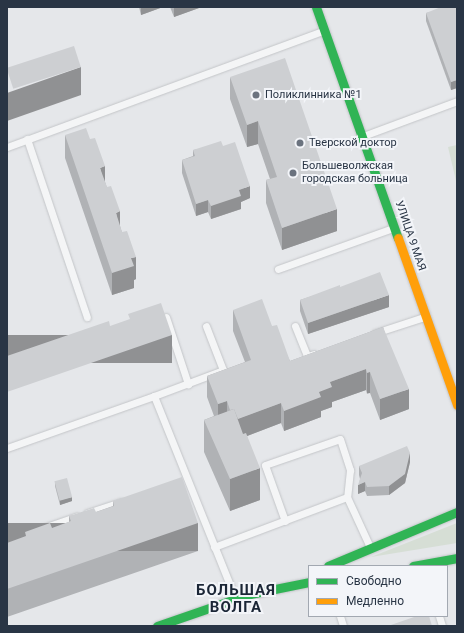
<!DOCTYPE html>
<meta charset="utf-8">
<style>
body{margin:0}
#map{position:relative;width:464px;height:633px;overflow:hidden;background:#e5e7ea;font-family:Roboto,sans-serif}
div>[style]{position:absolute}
.green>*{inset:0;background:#d6ded5}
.roads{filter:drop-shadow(0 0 1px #c3c5c8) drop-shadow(0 0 1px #c3c5c8)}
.lane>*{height:7px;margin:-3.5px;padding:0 3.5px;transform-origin:3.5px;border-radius:3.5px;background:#f4f5f6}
.fast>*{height:9px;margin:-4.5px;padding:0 4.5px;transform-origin:4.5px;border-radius:4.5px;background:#30b455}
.slow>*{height:9px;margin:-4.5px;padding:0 4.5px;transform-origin:4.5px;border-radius:4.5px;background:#ff9f0a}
.wall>*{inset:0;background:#b0b2b5}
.shaded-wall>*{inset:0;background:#909193;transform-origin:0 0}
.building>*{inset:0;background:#cdcfd2;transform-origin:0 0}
.dots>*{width:11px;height:11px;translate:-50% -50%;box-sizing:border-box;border:2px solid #f3f5f9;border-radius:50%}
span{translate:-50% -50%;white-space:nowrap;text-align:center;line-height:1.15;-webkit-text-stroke:4px #f3f5f9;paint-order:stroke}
.poi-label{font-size:11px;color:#293545}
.left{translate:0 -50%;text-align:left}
.street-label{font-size:11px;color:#293545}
.district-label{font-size:15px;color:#1b2636;font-weight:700;letter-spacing:1px}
.frame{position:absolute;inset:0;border:8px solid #293545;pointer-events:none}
.legend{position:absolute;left:308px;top:565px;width:140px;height:52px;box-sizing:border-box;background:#f3f5f9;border:1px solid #a2a8b1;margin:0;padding:5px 7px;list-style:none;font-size:12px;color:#293545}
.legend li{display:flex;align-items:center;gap:8px;height:20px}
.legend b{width:20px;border:1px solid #a2a8b1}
</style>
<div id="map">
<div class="green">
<i style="clip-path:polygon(457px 145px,457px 185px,448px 147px)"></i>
<i style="clip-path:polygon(457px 523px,457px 543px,371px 557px)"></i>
</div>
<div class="roads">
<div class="lane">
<i style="left:363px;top:136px;width:100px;rotate:-20.4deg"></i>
<i style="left:27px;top:139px;width:188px;rotate:71.4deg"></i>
<i style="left:7px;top:147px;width:337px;rotate:-20.2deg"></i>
<i style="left:278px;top:269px;width:122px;rotate:-19.6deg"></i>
<i style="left:166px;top:317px;width:71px;rotate:71.8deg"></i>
<i style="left:295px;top:326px;width:32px;rotate:68deg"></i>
<i style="left:307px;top:356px;width:7px;rotate:-16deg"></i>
<i style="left:375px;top:333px;width:52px;rotate:-18.1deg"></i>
<i style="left:154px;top:396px;width:74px;rotate:-20.6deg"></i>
<i style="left:223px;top:370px;width:47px;rotate:-111.1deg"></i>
<i style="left:7px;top:448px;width:156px;rotate:-19.5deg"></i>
<i style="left:154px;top:396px;width:217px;rotate:68.1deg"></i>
<i style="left:87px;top:513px;width:36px;rotate:-18deg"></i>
<i style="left:285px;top:521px;width:59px;rotate:-109.7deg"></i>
<i style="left:265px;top:465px;width:79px;rotate:-19.1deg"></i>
<i style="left:340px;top:439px;width:33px;rotate:72deg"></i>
<i style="left:350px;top:470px;width:27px;rotate:96deg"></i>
<i style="left:347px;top:497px;width:55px;rotate:65.3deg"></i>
<i style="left:43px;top:528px;width:36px;rotate:-19deg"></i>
<i style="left:7px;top:540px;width:28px;rotate:-19deg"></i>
<i style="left:214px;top:547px;width:142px;rotate:-20.6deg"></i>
<i style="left:340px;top:616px;width:10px;rotate:73deg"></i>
<i style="left:439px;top:616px;width:10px;rotate:73deg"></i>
</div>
<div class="fast">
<i style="left:316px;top:7px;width:245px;rotate:70.5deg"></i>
<i style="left:328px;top:566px;width:140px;rotate:-22.7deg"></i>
<i style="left:413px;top:566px;width:45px;rotate:-10.3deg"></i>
<i style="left:157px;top:626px;width:98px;rotate:-19deg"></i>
<i style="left:250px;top:594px;width:60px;rotate:-11.5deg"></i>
</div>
<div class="slow">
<i style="left:398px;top:238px;width:177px;rotate:70.5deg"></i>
</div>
</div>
<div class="wall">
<i style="clip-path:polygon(139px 7px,163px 7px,141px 15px)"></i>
<i style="clip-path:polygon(170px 7px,199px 7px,199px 8px,174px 17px)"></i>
<i style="clip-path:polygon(457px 7px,457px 88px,451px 90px,426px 21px,426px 13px)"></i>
<i style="clip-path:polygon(230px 77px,337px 231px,282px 250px,266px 203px,266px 180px,270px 179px,258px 144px,247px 147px,230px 99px)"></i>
<i style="clip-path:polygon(65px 135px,105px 182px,120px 226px,136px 279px,134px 280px,134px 288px,112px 295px,65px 158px)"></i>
<i style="clip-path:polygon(223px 146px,250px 198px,241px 202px,241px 209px,211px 219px,208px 212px,196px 216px,182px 173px,182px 160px,193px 156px,193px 150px)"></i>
<i style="clip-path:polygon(340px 287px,389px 307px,308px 334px,300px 311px,300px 300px)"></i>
<i style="clip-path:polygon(233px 310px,272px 326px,290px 361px,383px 327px,409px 409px,380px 420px,370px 393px,367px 394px,366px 390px,332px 402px,332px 407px,321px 411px,321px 417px,284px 431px,281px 423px,247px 436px,260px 500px,230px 511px,204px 452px,204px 420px,214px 416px,207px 397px,207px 376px,245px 362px,233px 331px)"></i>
<i style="clip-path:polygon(410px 462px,405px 483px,389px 495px,367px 496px,365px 491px,358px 494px,360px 479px,359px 475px,359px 466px)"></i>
<i style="clip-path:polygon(55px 482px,72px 501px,60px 505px,55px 486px)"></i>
<i style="clip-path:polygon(113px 501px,198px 551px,7px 617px,7px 543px,25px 537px,25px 532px,52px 528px,69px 522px,69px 516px,96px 512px,113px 506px)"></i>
<i style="clip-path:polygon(456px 598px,457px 598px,457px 611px,456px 607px)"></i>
</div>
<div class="shaded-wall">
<i style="clip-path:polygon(141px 7px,163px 7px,141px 15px)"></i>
<i style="clip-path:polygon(177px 7px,199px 7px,199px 8px,174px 17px,174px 8px)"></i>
<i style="clip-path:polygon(81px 67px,81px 95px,7px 121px,7px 93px)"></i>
<i style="clip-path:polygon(457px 80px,457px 88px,451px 90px,451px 82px)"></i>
<i style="clip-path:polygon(258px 121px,258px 144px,247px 147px,247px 125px)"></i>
<i style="clip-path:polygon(105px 166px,105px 188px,100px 168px)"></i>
<i style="clip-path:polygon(250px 186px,250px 198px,241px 202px,241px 209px,211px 219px,211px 206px,239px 190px)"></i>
<i style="clip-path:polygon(208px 200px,208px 212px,196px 216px,196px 204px)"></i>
<i style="clip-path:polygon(337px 209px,337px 231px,282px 250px,282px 228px)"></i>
<i style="clip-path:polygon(120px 211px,120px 233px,116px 213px)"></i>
<i style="clip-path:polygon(136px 257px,136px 279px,134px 280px,134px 288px,112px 295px,112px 273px,131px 258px)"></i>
<i style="clip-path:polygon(389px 295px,389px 307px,308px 334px,308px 323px)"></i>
<i style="left:172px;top:335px;width:28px;height:175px;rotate:90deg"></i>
<i style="clip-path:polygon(366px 369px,366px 390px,332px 402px,332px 407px,321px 411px,321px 417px,284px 431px,284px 411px,319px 392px,330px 382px)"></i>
<i style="left:370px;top:372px;width:21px;height:3px;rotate:90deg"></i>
<i style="clip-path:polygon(409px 389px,409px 409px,380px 420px,380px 399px)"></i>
<i style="clip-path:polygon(227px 401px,227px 421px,218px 425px,218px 404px)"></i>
<i style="clip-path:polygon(281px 403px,281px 423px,234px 441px,234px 420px)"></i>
<i style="clip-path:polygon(410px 453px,410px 462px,405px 483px,389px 495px,389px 486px)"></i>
<i style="clip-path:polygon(260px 468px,260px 500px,230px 511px,230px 479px)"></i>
<i style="clip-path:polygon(365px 482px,365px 491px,358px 494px,358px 485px)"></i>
<i style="clip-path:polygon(72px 497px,72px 501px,60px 505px,60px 500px)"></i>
<i style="left:198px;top:523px;width:28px;height:202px;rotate:90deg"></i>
</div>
<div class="building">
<i style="clip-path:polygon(441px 7px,457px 7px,457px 80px,451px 82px,426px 13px)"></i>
<i style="left:74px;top:46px;width:22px;height:71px;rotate:72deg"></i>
<i style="clip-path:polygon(285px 58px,337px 209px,282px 228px,266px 180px,277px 177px,258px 121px,247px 125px,230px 77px)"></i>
<i style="clip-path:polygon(86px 128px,90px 139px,95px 138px,105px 166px,100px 168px,107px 187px,111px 186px,120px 211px,116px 213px,122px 232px,127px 231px,136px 257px,131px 258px,134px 266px,112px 273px,65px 135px)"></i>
<i style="clip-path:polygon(221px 141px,223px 146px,235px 142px,250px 186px,239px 190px,241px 196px,211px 206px,208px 200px,196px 204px,182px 160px,195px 156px,193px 150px)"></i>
<i style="clip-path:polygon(380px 272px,389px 295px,308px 323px,300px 300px,340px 285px,340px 287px)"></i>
<i style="clip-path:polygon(262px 299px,272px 326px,277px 325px,290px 361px,383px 327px,409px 389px,380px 399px,370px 372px,367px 373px,366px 369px,330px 382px,332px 387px,319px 392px,321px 397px,284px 411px,281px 403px,238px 419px,234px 409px,230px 410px,227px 401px,218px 404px,207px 376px,251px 360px,233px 310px)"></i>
<i style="clip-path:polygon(161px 303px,172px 335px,7px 392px,7px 356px,109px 321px,110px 326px,130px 319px,128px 314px)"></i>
<i style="clip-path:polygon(234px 409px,243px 434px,246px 433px,260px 468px,230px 479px,204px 420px)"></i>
<i style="clip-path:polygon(407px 446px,410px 453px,405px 474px,389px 486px,367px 487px,365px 482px,358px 485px,362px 473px,359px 466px)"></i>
<i style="clip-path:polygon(182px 477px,198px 523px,7px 589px,7px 543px,26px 536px,25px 532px,50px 523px,52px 528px,71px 521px,69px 516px,94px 508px,96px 512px,114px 506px,113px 501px)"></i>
<i style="left:67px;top:478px;width:20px;height:13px;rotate:75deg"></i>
<i style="clip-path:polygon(417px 616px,429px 616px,432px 626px,388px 626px)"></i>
</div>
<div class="dots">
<i style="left:256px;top:95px;background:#6b737f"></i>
<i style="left:300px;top:143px;background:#6b737f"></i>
<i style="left:293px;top:173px;background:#6b737f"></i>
</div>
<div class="poi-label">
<span class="left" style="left:265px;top:95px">Поликлинника №1</span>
<span class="left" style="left:309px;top:143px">Тверской доктор</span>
<span class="left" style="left:302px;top:173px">Большеволжская<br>городская больница</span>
</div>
<div class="street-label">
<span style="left:410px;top:236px;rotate:71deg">УЛИЦА 9 МАЯ</span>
</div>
<div class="district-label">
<span style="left:236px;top:599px">БОЛЬШАЯ<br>ВОЛГА</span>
</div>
<div class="frame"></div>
<ul class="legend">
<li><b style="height:5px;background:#30b455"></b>Свободно</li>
<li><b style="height:5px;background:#ff9f0a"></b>Медленно</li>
</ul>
</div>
